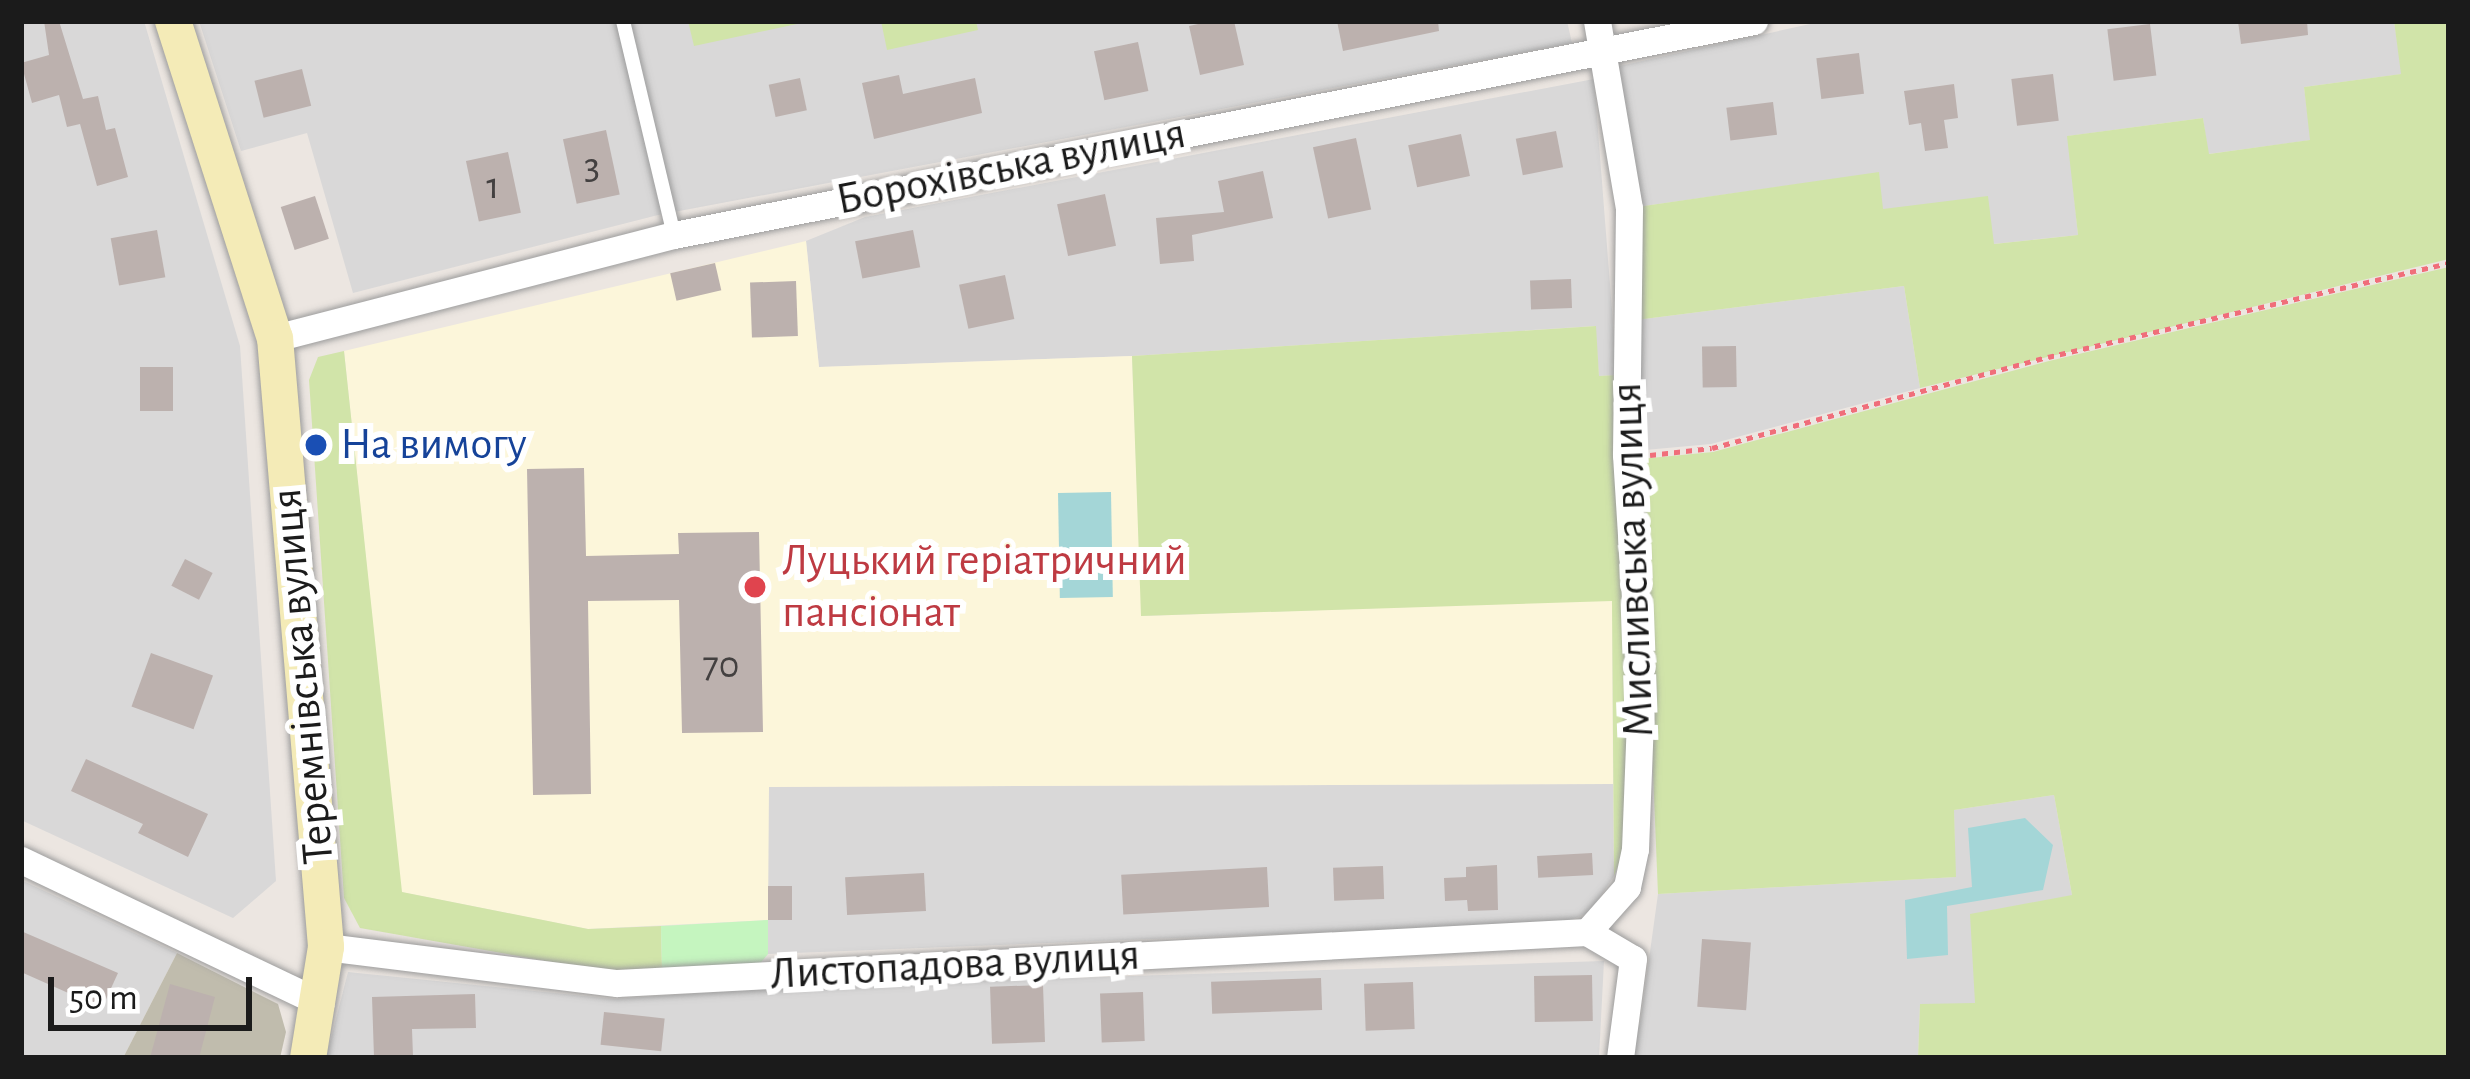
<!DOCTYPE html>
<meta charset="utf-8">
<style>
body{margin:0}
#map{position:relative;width:2470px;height:1079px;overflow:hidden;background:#ece6e1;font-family:"Alegreya Sans",sans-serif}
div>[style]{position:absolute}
.residential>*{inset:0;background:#d9d8d8}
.education>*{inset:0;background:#fcf6da}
.construction>*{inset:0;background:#c0bcad}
.grass>*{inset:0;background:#d1e4a9}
.park>*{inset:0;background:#c5f5bf}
.water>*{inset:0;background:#a4d6d7;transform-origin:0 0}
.building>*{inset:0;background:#bcb1ae;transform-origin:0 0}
.path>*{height:4.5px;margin-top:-2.25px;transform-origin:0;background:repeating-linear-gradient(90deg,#f06e7a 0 6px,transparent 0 12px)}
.roads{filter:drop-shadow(0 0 3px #9c9c9c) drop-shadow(0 0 3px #9c9c9c)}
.lane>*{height:14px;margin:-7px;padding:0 7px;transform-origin:7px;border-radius:7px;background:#fff}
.street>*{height:27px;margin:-13.5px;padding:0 13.5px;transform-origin:13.5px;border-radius:13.5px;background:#fff}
.secondary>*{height:36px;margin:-18px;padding:0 18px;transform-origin:18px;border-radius:18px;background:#f4ebb7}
.dots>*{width:33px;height:33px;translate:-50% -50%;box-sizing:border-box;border:6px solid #fff;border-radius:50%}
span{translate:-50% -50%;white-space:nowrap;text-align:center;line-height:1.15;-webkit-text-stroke:12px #fff;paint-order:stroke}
.number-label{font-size:39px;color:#434040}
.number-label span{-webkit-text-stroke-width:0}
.street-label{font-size:45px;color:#1b1b1b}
.transit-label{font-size:45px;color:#164399}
.left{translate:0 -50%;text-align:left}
.health-label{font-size:45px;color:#be3a42}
.frame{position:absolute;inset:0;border:24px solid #1b1b1b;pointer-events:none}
.scale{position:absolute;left:48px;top:977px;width:204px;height:54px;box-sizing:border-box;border:6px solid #1b1b1b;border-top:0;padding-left:15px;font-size:36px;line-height:42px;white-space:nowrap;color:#1b1b1b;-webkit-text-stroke:9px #fff;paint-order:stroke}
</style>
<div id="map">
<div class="residential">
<i style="clip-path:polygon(21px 21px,144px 21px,240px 346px,276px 881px,233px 918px,21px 820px)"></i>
<i style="clip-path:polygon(199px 21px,1567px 21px,1572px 43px,658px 215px,353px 293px,307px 133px,241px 151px)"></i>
<i style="clip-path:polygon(1824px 21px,2394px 21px,2402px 74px,2304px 87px,2311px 140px,2208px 154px,2203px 118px,2068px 136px,2078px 235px,1993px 244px,1882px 209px,1878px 173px,1637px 207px,1615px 67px)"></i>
<i style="clip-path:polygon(1594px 79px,1617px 375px,1599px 376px,1595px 326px,1132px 356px,819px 367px,806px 241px,865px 217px)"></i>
<i style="clip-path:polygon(1904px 286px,1920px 388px,1711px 444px,1634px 451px,1636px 320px)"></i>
<i style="clip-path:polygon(1613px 784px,1614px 876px,1590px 912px,1563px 923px,768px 954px,768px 787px)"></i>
<i style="clip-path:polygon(2054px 795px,2072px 895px,1975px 1004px,1920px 1005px,1918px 1058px,1627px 1058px,1628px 1037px,1640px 1024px,1658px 894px,1955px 877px,1954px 810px)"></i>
<i style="clip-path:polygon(21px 880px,177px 953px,123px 1058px,21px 1058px)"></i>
<i style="clip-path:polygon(1604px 961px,1599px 1058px,326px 1058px,348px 972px,614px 999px,791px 987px)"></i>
</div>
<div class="education">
<i style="clip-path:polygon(806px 241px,819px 367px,1132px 356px,1142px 616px,1612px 600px,1613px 784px,769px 787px,768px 920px,588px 929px,401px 892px,344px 351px)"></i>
</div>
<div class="construction">
<i style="clip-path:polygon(177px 953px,278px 1004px,286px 1032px,280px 1058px,123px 1058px)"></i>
</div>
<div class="grass">
<i style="clip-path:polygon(688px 21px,811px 21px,694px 46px)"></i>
<i style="clip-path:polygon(881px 21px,976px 21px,978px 30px,887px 50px)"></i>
<i style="clip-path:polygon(2394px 21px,2449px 21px,2449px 259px,1920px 388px,1904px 286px,1636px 320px,1637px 207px,1879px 172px,1883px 209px,1988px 196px,1994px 244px,2078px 235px,2067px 136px,2203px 118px,2209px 154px,2310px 140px,2304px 87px,2401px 74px)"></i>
<i style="clip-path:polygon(2449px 267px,2449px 1058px,1918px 1058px,1920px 1004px,1975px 1003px,1970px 914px,2072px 895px,2054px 795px,1954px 810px,1956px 877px,1658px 894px,1640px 459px,1713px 452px,2049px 361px)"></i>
<i style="clip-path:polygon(1596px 326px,1599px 376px,1617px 375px,1630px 630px,1625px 849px,1614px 876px,1612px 601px,1141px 616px,1132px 356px)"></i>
<i style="clip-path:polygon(344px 351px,402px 892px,588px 929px,661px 926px,662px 970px,603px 971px,360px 928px,344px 898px,309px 380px,318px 357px)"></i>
</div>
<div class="park">
<i style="clip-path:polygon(768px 920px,768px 954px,758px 966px,662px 970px,661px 926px)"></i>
</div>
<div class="water">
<i style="left:1111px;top:492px;width:105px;height:53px;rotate:89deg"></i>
<i style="clip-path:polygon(2025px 818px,2053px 845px,2043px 890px,1947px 906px,1948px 955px,1907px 959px,1905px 900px,1972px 887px,1968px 828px)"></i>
</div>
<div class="building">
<i style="clip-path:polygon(44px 21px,59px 21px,83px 99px,98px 96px,106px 130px,115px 128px,128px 177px,97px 186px,80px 124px,67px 127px,59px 95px,32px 103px,21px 63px,49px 55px)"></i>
<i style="clip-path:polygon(1212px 21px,1234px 21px,1244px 65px,1200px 75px,1189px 26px)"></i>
<i style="clip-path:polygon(1337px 21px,1438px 21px,1439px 31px,1343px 51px)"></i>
<i style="clip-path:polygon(2238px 21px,2307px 21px,2308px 35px,2241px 44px)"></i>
<i style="left:2150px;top:24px;width:52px;height:43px;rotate:83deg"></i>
<i style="left:1138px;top:42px;width:50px;height:45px;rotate:78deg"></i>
<i style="left:1859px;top:53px;width:41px;height:43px;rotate:83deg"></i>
<i style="left:302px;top:69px;width:38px;height:49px;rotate:76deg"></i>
<i style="left:2053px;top:74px;width:47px;height:42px;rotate:83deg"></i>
<i style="clip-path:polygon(899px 75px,903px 94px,975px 78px,982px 113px,874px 139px,862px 83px)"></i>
<i style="left:800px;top:78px;width:33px;height:32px;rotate:78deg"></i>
<i style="clip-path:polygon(1954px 84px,1958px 118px,1944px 120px,1948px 148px,1925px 151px,1921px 123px,1909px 125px,1904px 91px)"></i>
<i style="left:1773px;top:102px;width:33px;height:47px;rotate:83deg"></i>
<i style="left:606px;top:130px;width:66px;height:44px;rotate:78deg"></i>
<i style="left:1556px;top:131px;width:37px;height:41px;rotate:79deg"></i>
<i style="left:1461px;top:134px;width:43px;height:54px;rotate:78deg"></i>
<i style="left:1356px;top:138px;width:73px;height:44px;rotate:78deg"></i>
<i style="left:508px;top:152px;width:62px;height:43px;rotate:78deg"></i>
<i style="clip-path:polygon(1263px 171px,1273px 218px,1192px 235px,1194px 261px,1160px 264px,1156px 218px,1224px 212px,1218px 181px)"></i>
<i style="left:1105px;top:194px;width:53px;height:49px;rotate:78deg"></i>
<i style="left:315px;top:196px;width:45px;height:36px;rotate:72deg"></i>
<i style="left:157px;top:230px;width:48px;height:47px;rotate:80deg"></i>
<i style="left:913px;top:230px;width:38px;height:59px;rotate:79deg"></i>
<i style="left:715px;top:263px;width:28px;height:46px;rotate:77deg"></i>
<i style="left:1005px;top:275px;width:45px;height:47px;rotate:78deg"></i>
<i style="left:1571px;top:279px;width:29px;height:41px;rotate:88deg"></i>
<i style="left:796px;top:281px;width:55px;height:46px;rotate:88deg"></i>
<i style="left:1736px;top:346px;width:41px;height:34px;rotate:89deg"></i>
<i style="left:140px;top:367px;width:33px;height:44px"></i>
<i style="clip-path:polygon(584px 468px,586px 556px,679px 554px,678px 533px,759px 532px,763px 732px,682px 733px,679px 600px,588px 601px,591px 794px,533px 795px,527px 469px)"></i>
<i style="left:185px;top:559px;width:31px;height:30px;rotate:27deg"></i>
<i style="left:151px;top:653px;width:66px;height:57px;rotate:20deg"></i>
<i style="clip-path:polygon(86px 759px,208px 814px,188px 857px,138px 833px,143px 824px,71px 791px)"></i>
<i style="left:1592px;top:853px;width:22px;height:55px;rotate:87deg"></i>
<i style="clip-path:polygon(1497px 865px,1498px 910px,1468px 911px,1467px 900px,1445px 901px,1444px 878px,1466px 877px,1466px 867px)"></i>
<i style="left:1383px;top:866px;width:33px;height:50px;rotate:88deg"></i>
<i style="left:1267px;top:867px;width:40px;height:146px;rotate:87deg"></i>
<i style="left:924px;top:873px;width:38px;height:79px;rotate:87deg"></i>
<i style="left:768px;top:886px;width:24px;height:34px"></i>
<i style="clip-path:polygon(21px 931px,118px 973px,102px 1008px,21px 972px)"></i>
<i style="left:1702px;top:939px;width:49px;height:68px;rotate:4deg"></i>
<i style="left:1592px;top:975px;width:46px;height:58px;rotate:89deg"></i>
<i style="left:1321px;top:978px;width:32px;height:110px;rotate:88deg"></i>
<i style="left:1413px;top:982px;width:47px;height:49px;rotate:88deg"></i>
<i style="clip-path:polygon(170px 984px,215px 997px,199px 1058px,150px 1058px)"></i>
<i style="left:1043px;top:985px;width:57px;height:53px;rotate:88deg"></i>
<i style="left:1143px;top:992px;width:49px;height:43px;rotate:88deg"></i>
<i style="clip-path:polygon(475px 994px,476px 1028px,412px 1029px,413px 1056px,374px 1057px,372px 997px)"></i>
<i style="left:604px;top:1012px;width:61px;height:33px;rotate:6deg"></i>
</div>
<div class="path">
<i style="left:1650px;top:455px;width:62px;rotate:-6.4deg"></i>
<i style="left:1712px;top:448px;width:348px;rotate:-15.2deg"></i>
<i style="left:2048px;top:357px;width:412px;rotate:-13.2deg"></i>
</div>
<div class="roads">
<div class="lane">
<i style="left:623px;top:21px;width:220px;rotate:76.6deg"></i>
</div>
<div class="street">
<i style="left:1597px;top:21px;width:190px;rotate:80.3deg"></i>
<i style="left:1629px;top:208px;width:247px;rotate:90.7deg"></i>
<i style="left:1626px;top:455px;width:238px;rotate:86.4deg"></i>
<i style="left:1641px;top:693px;width:156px;rotate:92.2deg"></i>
<i style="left:1635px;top:849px;width:39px;rotate:102deg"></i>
<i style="left:1627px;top:887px;width:60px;rotate:131.6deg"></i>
<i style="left:1587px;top:932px;width:53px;rotate:30.4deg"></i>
<i style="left:1633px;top:959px;width:100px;rotate:97.5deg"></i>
<i style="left:275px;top:338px;width:412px;rotate:-14.5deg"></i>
<i style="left:674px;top:235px;width:1101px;rotate:-11.21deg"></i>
<i style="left:21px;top:860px;width:332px;rotate:25.5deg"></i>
<i style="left:326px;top:947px;width:293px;rotate:7.1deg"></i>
<i style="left:617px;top:983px;width:971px;rotate:-3.01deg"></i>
</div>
<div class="secondary">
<i style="left:173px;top:21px;width:333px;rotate:72.2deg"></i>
<i style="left:275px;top:338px;width:611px;rotate:85.21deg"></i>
<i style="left:326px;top:947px;width:112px;rotate:99.2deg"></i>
</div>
</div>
<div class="dots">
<i style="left:316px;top:445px;background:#1a4fb4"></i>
<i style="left:755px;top:587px;background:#e0444e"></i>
</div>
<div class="number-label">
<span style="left:592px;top:167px">3</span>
<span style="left:493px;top:187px">1</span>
<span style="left:721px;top:666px">70</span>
</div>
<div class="street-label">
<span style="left:1011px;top:167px;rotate:-11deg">Борохівська вулиця</span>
<span style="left:1633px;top:560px;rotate:-92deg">Мисливська вулиця</span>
<span style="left:303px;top:676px;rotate:-95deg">Теремнівська вулиця</span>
<span style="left:955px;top:965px;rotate:-3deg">Листопадова вулиця</span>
</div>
<div class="transit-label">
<span class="left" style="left:340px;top:445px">На вимогу</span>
</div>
<div class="health-label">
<span class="left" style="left:782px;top:587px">Луцький геріатричний<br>пансіонат</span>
</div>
<div class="frame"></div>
<div class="scale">50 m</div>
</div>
